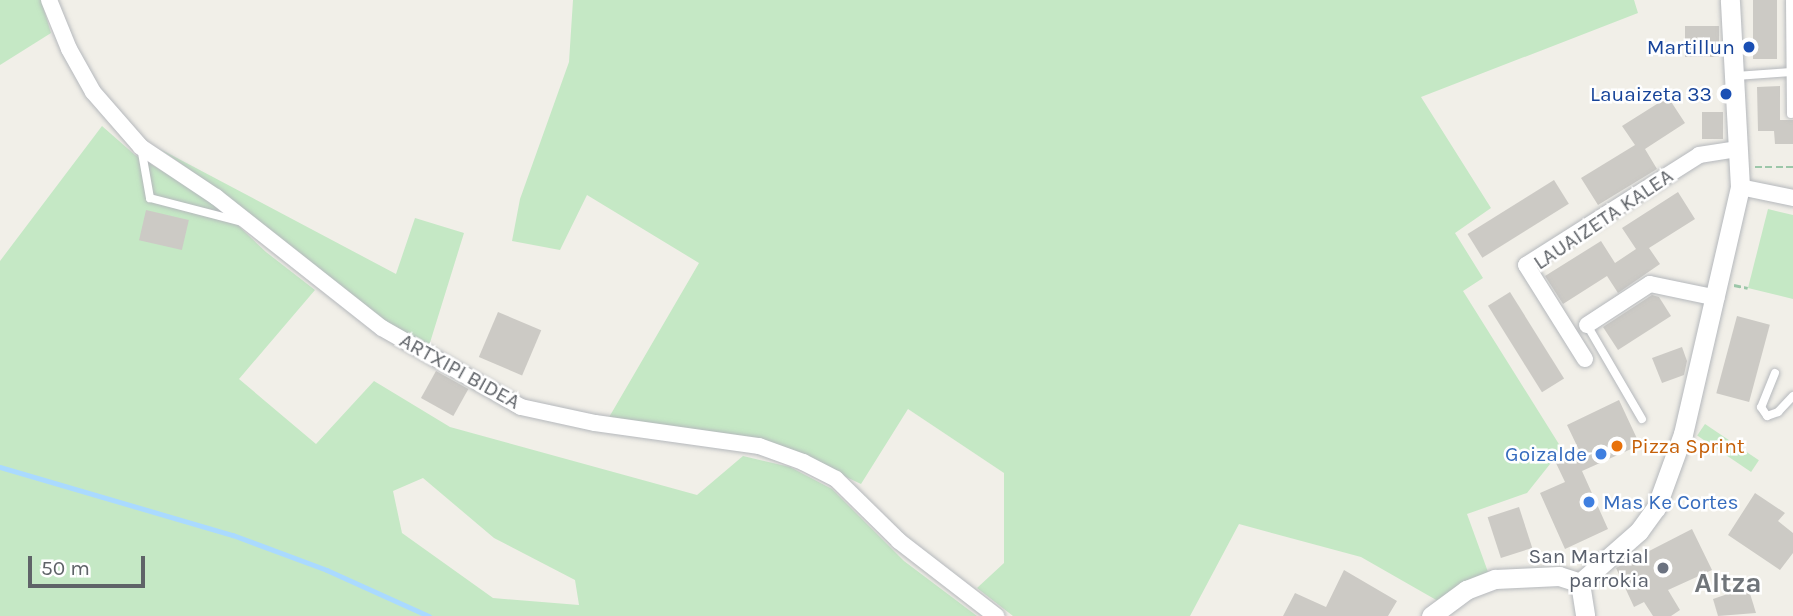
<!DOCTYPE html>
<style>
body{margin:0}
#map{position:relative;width:1793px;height:616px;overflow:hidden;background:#f1efe8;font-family:Karla,sans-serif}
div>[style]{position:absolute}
.green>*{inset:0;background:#c5e8c5;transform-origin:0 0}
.stream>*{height:4.5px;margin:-2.25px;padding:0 2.25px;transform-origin:2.25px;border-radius:2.25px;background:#aadaff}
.building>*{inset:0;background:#cccac5;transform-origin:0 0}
.path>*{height:2.5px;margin-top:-1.25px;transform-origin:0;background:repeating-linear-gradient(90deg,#9cc7a9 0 7px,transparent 0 10.5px)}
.roads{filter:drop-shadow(0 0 2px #b5b8bc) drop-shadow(0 0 2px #b5b8bc)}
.service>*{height:8px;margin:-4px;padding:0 4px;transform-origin:4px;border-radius:4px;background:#fff}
.minor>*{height:16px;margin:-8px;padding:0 8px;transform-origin:8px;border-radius:8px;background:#fff}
.tertiary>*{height:19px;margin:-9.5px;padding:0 9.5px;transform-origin:9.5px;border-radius:9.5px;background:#fff}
.dots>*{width:19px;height:19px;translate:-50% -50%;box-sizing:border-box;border:4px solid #fff;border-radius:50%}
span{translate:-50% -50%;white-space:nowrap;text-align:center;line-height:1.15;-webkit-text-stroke:5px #fff;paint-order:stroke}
.transit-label{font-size:21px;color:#164399}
.right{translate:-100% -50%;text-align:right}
.street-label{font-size:21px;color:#5f6368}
.food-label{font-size:21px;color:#c56008}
.left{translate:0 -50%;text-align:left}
.shop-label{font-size:21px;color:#366cbe}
.worship-label{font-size:21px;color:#5b616d}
.district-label{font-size:28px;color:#70757a;font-weight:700}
.scale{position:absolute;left:28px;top:556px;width:117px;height:32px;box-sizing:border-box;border:4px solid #5f6368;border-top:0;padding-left:9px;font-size:21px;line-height:24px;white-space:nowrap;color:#5f6368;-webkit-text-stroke:5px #fff;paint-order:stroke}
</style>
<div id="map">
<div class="green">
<i style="clip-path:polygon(0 0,41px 0,51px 33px,0 65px)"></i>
<i style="clip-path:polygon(573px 0,1634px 0,1638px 13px,1421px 97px,1491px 208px,1455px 233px,1483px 278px,1463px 291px,1562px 449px,1527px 493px,1467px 514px,1488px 572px,1438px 601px,1361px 557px,1239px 524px,1190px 616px,1013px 616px,977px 588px,1004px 563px,1004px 473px,908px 409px,861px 484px,778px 445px,608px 419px,699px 263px,587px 195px,560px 250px,512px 241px,520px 199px,569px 62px)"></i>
<i style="clip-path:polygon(evenodd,102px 126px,135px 155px,210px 199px,266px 252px,315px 290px,239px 379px,316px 444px,374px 381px,450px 427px,697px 495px,743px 456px,790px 467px,832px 489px,904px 561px,977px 616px,0 616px,0 261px,102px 126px,423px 478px,494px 538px,575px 580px,579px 605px,493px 598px,402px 533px,393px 491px,423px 478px)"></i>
<i style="clip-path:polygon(160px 149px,396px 274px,415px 218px,464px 233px,428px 349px,387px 325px,224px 194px)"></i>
<i style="clip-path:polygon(1768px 209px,1793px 215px,1793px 299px,1748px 288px)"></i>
<i style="left:1705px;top:424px;width:65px;height:14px;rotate:34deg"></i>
</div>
<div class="stream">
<i style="left:0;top:467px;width:243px;rotate:16.3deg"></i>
<i style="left:233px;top:535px;width:100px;rotate:20.4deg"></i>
<i style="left:327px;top:570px;width:112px;rotate:24.3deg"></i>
</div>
<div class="building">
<i style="left:1753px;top:0;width:24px;height:59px"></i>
<i style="left:1685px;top:26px;width:34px;height:31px"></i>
<i style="clip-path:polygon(1780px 86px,1780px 120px,1793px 120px,1793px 144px,1775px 144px,1774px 131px,1758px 131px,1757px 87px)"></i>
<i style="clip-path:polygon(1668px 97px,1685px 123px,1645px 149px,1657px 169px,1598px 205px,1581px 178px,1635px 145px,1622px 126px)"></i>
<i style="left:1702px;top:112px;width:21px;height:27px"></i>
<i style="left:1554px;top:180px;width:28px;height:102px;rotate:58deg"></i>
<i style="clip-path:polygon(1678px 192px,1695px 219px,1649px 248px,1660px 264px,1618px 293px,1607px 276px,1563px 304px,1545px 276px,1601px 241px,1615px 263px,1636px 249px,1622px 228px)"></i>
<i style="left:146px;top:210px;width:44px;height:31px;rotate:13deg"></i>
<i style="left:1510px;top:292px;width:102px;height:26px;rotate:58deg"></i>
<i style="clip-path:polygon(1652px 295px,1659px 297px,1671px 316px,1618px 350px,1603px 327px)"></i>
<i style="left:498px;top:312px;width:47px;height:49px;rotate:23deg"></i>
<i style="left:1737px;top:316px;width:34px;height:80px;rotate:15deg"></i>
<i style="clip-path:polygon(1682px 347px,1687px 361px,1684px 375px,1662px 383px,1652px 358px)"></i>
<i style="left:436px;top:371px;width:37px;height:31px;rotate:29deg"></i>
<i style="clip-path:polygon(1619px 400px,1640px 445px,1582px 471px,1608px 529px,1565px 549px,1540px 493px,1565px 482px,1555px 461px,1579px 450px,1567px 425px)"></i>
<i style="clip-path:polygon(1755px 493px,1785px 513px,1778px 521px,1793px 533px,1793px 553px,1780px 570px,1728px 535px)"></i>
<i style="left:1519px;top:507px;width:43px;height:33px;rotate:72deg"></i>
<i style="clip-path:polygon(1692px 529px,1712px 570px,1668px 590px,1680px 610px,1671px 616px,1653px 616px,1644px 602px,1634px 607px,1616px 568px)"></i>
<i style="clip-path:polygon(1344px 570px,1397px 601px,1388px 616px,1283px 616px,1295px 593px,1326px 607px)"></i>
<i style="clip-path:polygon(1748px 587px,1756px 613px,1718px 616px,1713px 599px)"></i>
</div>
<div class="path">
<i style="left:1755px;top:167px;width:38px"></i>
<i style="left:1734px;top:285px;width:14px;rotate:12deg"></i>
</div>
<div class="roads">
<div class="service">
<i style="left:1790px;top:0;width:114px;rotate:89.5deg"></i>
<i style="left:1736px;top:76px;width:55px;rotate:-4.2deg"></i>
<i style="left:141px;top:147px;width:52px;rotate:80deg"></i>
<i style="left:150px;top:198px;width:95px;rotate:14.6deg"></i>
<i style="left:1587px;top:325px;width:109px;rotate:59.7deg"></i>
<i style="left:1775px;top:373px;width:37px;rotate:112deg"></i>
<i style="left:1761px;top:407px;width:11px;rotate:56deg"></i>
<i style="left:1767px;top:416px;width:12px;rotate:-20deg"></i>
<i style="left:1778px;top:412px;width:22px;rotate:-47deg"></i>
</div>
<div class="minor">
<i style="left:49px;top:0;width:53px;rotate:67.8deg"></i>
<i style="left:69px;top:49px;width:49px;rotate:60.8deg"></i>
<i style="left:93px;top:92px;width:73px;rotate:48.9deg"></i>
<i style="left:141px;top:147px;width:90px;rotate:33.7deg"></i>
<i style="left:216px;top:197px;width:211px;rotate:38.3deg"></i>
<i style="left:382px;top:328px;width:160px;rotate:29.6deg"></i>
<i style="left:521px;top:407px;width:76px;rotate:12.2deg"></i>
<i style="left:595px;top:423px;width:166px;rotate:8deg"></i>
<i style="left:759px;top:446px;width:47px;rotate:20deg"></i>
<i style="left:803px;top:462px;width:37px;rotate:27deg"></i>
<i style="left:836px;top:479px;width:88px;rotate:44.5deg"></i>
<i style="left:899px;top:541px;width:123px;rotate:37.7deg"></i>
<i style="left:1740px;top:187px;width:54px;rotate:11.7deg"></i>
<i style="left:1587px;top:325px;width:75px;rotate:-33.1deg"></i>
<i style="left:1650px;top:284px;width:68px;rotate:11.8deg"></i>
<i style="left:1585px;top:359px;width:111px;rotate:-122.1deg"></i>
<i style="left:1526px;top:265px;width:205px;rotate:-32.4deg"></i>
<i style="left:1699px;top:155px;width:38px;rotate:-9deg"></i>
</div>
<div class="tertiary">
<i style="left:1580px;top:583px;width:79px;rotate:-41.4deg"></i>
<i style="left:1639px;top:531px;width:29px;rotate:-54deg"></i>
<i style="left:1656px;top:508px;width:79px;rotate:-70deg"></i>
<i style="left:1683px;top:434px;width:253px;rotate:-77deg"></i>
<i style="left:1740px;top:187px;width:187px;rotate:-93.1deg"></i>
<i style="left:1580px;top:583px;width:33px;rotate:81deg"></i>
<i style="left:1431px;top:616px;width:44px;rotate:-36.6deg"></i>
<i style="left:1466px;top:590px;width:31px;rotate:-21deg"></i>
<i style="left:1495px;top:579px;width:64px;rotate:-2.7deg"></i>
<i style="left:1559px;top:576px;width:22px;rotate:18deg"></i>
</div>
</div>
<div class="dots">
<i style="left:1749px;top:47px;background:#1a4fb4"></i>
<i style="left:1726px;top:94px;background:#1a4fb4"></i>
<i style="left:1617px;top:446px;background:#e8710a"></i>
<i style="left:1601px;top:454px;background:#3f7fe0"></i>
<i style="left:1589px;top:502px;background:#3f7fe0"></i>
<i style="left:1663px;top:568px;background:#6b7280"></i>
</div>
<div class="transit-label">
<span class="right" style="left:1735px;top:47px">Martillun</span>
<span class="right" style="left:1712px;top:94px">Lauaizeta 33</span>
</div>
<div class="street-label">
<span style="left:1603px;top:219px;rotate:-34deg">LAUAIZETA KALEA</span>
<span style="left:460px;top:371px;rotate:29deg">ARTXIPI BIDEA</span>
</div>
<div class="food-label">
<span class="left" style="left:1631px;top:446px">Pizza Sprint</span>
</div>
<div class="shop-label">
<span class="right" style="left:1587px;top:454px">Goizalde</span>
<span class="left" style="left:1603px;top:502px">Mas Ke Cortes</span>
</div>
<div class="worship-label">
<span class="right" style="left:1649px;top:568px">San Martzial<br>parrokia</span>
</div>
<div class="district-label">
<span style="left:1728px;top:583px">Altza</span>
</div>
<div class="scale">50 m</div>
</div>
